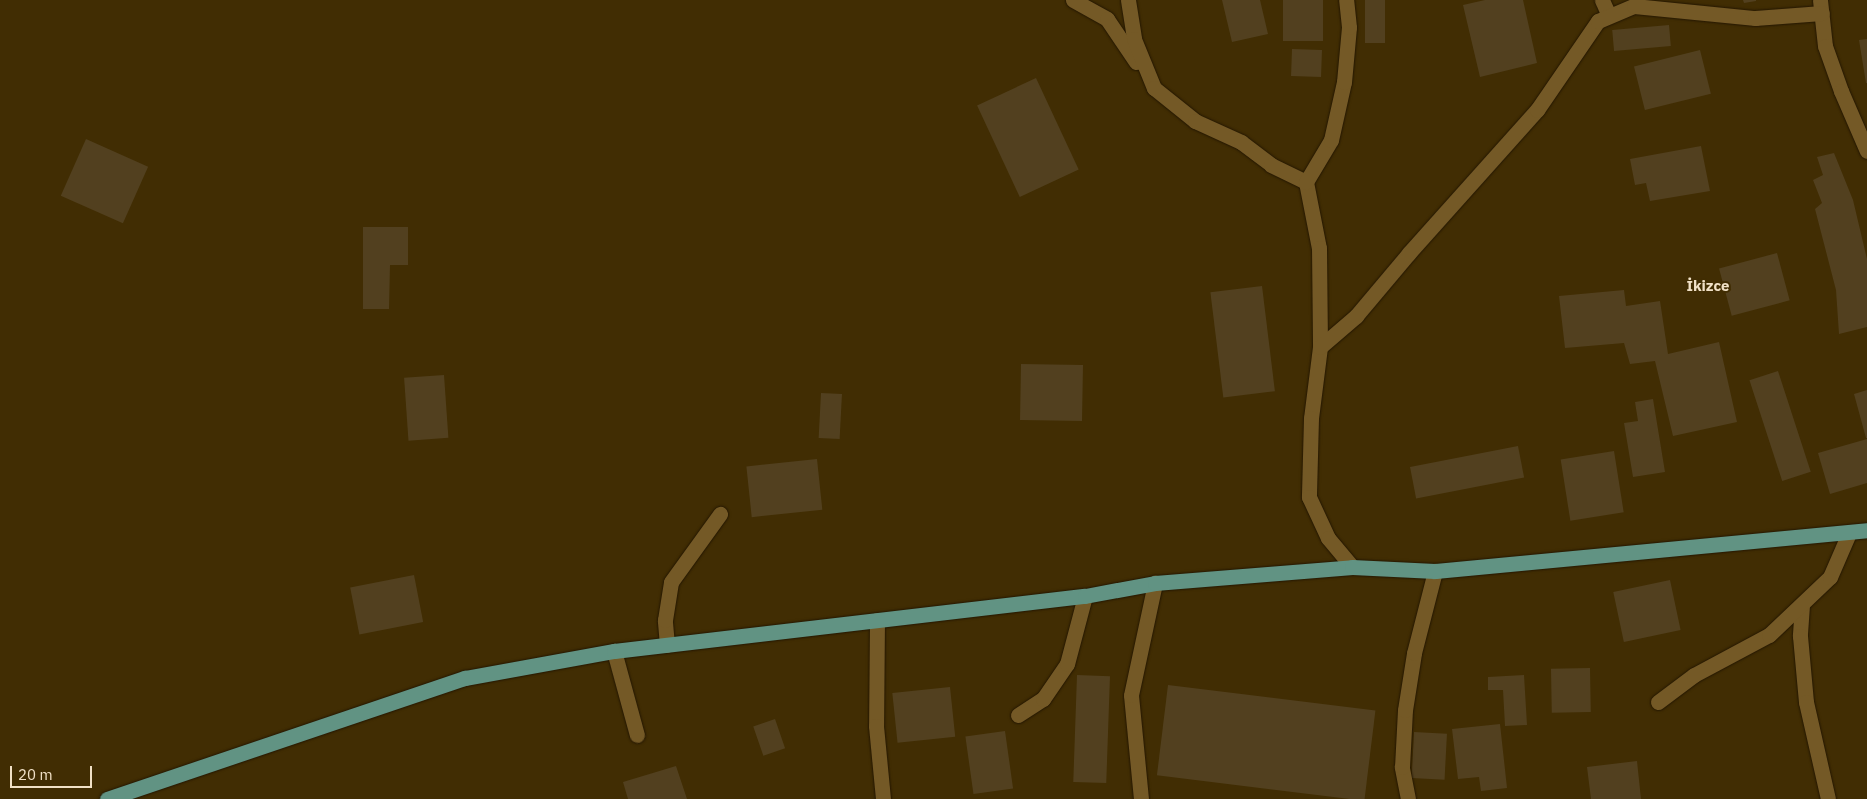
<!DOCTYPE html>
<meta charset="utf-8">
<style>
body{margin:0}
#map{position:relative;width:1867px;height:799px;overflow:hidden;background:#412d03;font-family:"IBM Plex Sans",sans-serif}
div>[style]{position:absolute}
.building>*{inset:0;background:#52401f;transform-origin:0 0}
.roads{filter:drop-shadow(0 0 1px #231600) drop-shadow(0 0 1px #231600)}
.minor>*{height:15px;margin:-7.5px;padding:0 7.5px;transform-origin:7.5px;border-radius:7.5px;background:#745926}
.major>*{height:15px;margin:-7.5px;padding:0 7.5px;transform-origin:7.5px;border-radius:7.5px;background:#619383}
span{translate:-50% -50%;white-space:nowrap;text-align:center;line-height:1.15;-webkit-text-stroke:4px #412d03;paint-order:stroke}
.quarter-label{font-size:15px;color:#f1e1c7;font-weight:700}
.scale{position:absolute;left:10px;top:766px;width:82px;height:22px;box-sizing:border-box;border:2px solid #f1e1c7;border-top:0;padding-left:6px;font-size:15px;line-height:18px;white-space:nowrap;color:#f1e1c7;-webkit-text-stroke:4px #412d03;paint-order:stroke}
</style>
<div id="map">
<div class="building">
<i style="clip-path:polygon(1222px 0,1260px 0,1268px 34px,1232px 42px)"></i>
<i style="left:1283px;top:0;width:40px;height:41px"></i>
<i style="left:1365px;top:0;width:20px;height:43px"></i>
<i style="clip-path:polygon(1485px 0,1523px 0,1537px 63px,1480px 77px,1463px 5px)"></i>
<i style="clip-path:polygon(1743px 0,1756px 0,1756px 1px,1744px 3px)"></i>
<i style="left:1669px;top:25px;width:21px;height:57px;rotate:85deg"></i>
<i style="clip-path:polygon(1867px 39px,1867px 83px,1866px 83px,1859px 40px)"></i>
<i style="left:1292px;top:49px;width:30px;height:27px;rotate:2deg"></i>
<i style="left:1700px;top:50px;width:45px;height:68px;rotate:76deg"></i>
<i style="left:1036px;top:78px;width:101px;height:65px;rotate:65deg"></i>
<i style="left:86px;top:139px;width:68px;height:62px;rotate:24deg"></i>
<i style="clip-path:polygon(1701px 146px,1710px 191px,1650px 201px,1646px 183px,1635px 185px,1630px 159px)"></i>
<i style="clip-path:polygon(1834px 153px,1853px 200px,1867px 259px,1867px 327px,1839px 334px,1836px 290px,1815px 209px,1822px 203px,1813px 180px,1823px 175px,1817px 157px)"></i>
<i style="clip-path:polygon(363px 227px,408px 227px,408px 265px,390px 265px,389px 309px,363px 309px)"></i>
<i style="left:1777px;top:253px;width:49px;height:60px;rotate:75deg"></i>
<i style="left:1262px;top:286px;width:106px;height:52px;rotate:83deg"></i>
<i style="clip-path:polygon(1624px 290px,1626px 306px,1660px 301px,1668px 354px,1719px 342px,1737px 422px,1673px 436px,1655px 361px,1630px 364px,1624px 343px,1565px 348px,1559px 296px)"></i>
<i style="left:1021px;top:364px;width:62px;height:56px;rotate:1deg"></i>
<i style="left:1778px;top:371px;width:106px;height:30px;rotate:72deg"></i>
<i style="left:444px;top:375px;width:63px;height:40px;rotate:86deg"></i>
<i style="clip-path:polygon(1867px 390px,1867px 438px,1866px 438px,1854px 394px)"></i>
<i style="left:821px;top:393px;width:21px;height:45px;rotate:3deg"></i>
<i style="clip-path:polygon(1653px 399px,1665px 472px,1633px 477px,1624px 423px,1638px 421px,1635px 402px)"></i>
<i style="clip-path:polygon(1867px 439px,1867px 483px,1830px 494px,1818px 453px)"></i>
<i style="left:1518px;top:446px;width:32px;height:110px;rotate:79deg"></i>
<i style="left:1614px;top:451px;width:62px;height:54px;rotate:81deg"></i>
<i style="left:817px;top:459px;width:51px;height:71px;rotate:84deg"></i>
<i style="left:414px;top:575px;width:48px;height:65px;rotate:79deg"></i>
<i style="left:1670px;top:580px;width:51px;height:58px;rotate:78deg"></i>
<i style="left:1590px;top:668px;width:44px;height:39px;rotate:89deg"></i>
<i style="left:1077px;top:675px;width:33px;height:107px;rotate:2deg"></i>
<i style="clip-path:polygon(1524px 675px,1527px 725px,1505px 726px,1503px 690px,1488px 690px,1488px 677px)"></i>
<i style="left:1168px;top:685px;width:209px;height:91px;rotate:7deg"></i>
<i style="left:950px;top:687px;width:50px;height:58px;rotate:84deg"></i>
<i style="left:775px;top:719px;width:31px;height:23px;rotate:71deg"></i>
<i style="clip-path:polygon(1500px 724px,1507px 788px,1481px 791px,1479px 777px,1458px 779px,1452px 729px)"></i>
<i style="left:1005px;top:731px;width:58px;height:40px;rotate:82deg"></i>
<i style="left:1414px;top:732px;width:33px;height:46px;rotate:3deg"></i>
<i style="clip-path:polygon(1637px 761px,1641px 799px,1591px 799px,1587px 767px)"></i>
<i style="clip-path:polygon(676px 766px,687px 799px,628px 799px,623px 782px)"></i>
</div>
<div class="roads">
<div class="minor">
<i style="left:1073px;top:0;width:39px;rotate:29deg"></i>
<i style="left:1107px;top:19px;width:52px;rotate:56deg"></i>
<i style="left:1128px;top:0;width:39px;rotate:81deg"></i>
<i style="left:1134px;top:39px;width:53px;rotate:67.8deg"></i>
<i style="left:1154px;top:88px;width:53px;rotate:38.8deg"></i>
<i style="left:1195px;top:121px;width:51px;rotate:24.5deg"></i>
<i style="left:1241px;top:142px;width:38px;rotate:37deg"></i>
<i style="left:1271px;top:165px;width:39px;rotate:26deg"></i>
<i style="left:1306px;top:182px;width:67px;rotate:78.9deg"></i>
<i style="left:1319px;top:248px;width:99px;rotate:89.4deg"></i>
<i style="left:1320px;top:347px;width:72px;rotate:97.2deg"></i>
<i style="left:1311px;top:418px;width:79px;rotate:91.5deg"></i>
<i style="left:1309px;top:497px;width:45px;rotate:65.1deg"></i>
<i style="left:1328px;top:538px;width:38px;rotate:50deg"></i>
<i style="left:1602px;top:0;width:17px;rotate:66deg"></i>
<i style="left:1820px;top:0;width:46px;rotate:83.8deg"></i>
<i style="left:1825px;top:46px;width:48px;rotate:70.4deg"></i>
<i style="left:1841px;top:91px;width:65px;rotate:66.6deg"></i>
<i style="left:1306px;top:182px;width:49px;rotate:-59.2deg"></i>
<i style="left:1331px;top:140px;width:59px;rotate:-77.4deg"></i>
<i style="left:1344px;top:82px;width:55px;rotate:-84.8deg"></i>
<i style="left:1349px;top:27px;width:27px;rotate:-96deg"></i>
<i style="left:1320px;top:347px;width:48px;rotate:-40.7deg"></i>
<i style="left:1356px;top:316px;width:82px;rotate:-49.9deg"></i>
<i style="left:1409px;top:253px;width:192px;rotate:-48.2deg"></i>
<i style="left:1537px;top:110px;width:108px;rotate:-55.6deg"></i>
<i style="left:1598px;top:21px;width:39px;rotate:-23deg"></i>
<i style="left:1634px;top:6px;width:122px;rotate:5.7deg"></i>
<i style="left:1755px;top:18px;width:67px;rotate:-4.3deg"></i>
<i style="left:1802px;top:605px;width:31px;rotate:94deg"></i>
<i style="left:1800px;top:636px;width:66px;rotate:84.8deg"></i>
<i style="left:1806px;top:702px;width:99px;rotate:77.2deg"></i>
<i style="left:877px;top:620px;width:106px;rotate:90.5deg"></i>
<i style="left:876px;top:726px;width:73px;rotate:84.5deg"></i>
<i style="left:667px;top:645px;width:25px;rotate:-95deg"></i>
<i style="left:665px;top:620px;width:38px;rotate:-81deg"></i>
<i style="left:671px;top:582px;width:84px;rotate:-54.2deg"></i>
<i style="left:614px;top:651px;width:87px;rotate:74.7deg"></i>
<i style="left:1658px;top:702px;width:45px;rotate:-36.9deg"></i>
<i style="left:1694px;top:675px;width:85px;rotate:-28.1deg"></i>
<i style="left:1769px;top:635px;width:84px;rotate:-43.6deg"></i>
<i style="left:1830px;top:577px;width:48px;rotate:-66.6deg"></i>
<i style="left:1018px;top:715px;width:30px;rotate:-33deg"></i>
<i style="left:1043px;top:699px;width:42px;rotate:-55.6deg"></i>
<i style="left:1067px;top:664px;width:70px;rotate:-75.2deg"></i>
<i style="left:1141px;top:799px;width:104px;rotate:-95.5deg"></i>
<i style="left:1131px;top:695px;width:115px;rotate:-77.9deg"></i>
<i style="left:1408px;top:799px;width:33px;rotate:-101deg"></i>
<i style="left:1402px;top:767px;width:57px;rotate:-87deg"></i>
<i style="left:1405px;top:710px;width:58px;rotate:-81deg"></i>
<i style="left:1414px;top:653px;width:85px;rotate:-75.6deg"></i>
</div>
<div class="major">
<i style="left:107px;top:799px;width:378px;rotate:-18.7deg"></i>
<i style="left:465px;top:678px;width:151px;rotate:-10.3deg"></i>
<i style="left:614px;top:651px;width:474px;rotate:-6.7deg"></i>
<i style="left:1085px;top:596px;width:71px;rotate:-10.5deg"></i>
<i style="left:1155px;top:583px;width:198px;rotate:-4.6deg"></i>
<i style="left:1352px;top:567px;width:83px;rotate:2.8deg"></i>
<i style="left:1435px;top:571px;width:434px;rotate:-5.4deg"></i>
</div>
</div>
<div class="quarter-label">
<span style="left:1708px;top:286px">İkizce</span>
</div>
<div class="scale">20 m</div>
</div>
